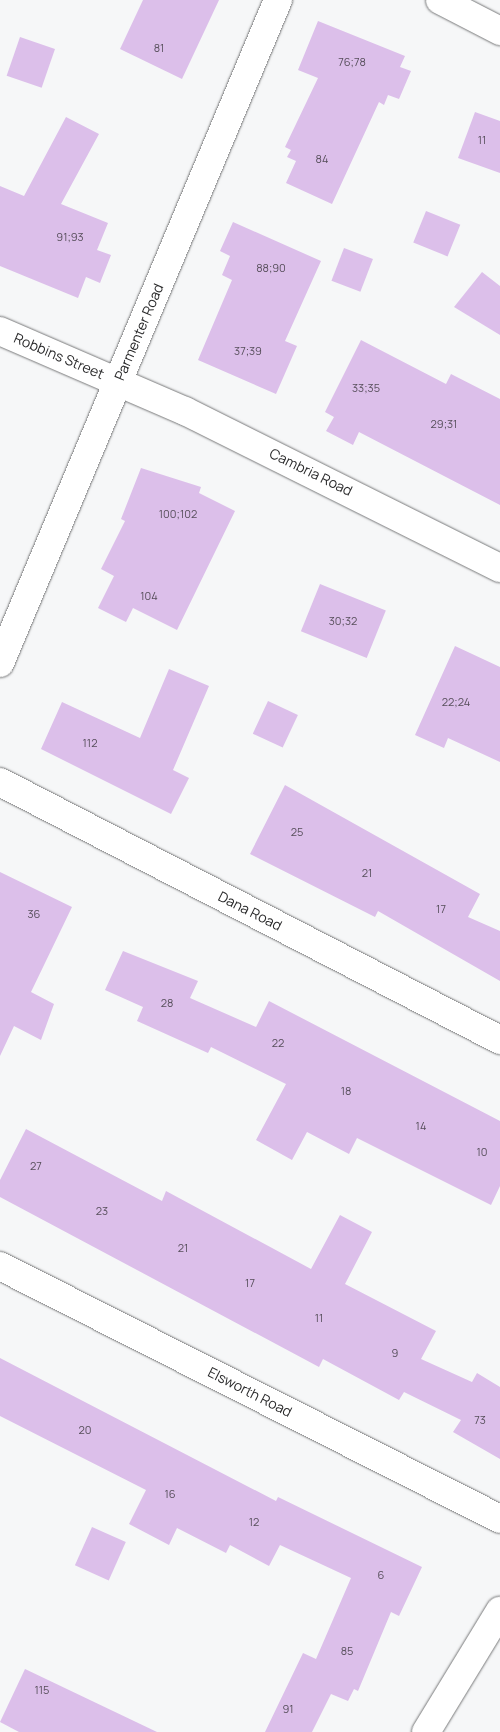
<!DOCTYPE html>
<style>
body{margin:0}
#map{position:relative;width:500px;height:1732px;overflow:hidden;background:#f6f7f8;font-family:Manrope,sans-serif}
div>[style]{position:absolute}
.building>*{inset:0;background:#dcbfea;transform-origin:0 0}
.roads{filter:drop-shadow(0 0 1px #78797a) drop-shadow(0 0 1px #78797a)}
.street>*{height:28px;margin:-14px;padding:0 14px;transform-origin:14px;border-radius:14px;background:#fff}
span{translate:-50% -50%;white-space:nowrap;text-align:center;line-height:1.15;-webkit-text-stroke:5px #fff;paint-order:stroke}
.number-label{font-size:11px;color:#564e5a}
.number-label span{-webkit-text-stroke-width:0}
.street-label{font-size:14px;color:#29292a}
</style>
<div id="map">
<div class="building">
<i style="clip-path:polygon(143px 0,219px 0,182px 79px,120px 49px)"></i>
<i style="clip-path:polygon(318px 21px,405px 56px,400px 67px,411px 71px,399px 99px,388px 95px,384px 105px,379px 102px,332px 204px,286px 183px,296px 161px,287px 157px,291px 150px,285px 147px,318px 78px,298px 70px)"></i>
<i style="left:20px;top:37px;width:37px;height:41px;rotate:19deg"></i>
<i style="clip-path:polygon(475px 112px,500px 121px,500px 173px,458px 158px)"></i>
<i style="clip-path:polygon(66px 117px,99px 134px,61px 204px,108px 223px,97px 250px,111px 255px,100px 283px,86px 277px,78px 298px,0 266px,0 186px,24px 196px)"></i>
<i style="left:426px;top:211px;width:37px;height:34px;rotate:22deg"></i>
<i style="clip-path:polygon(233px 222px,321px 261px,285px 341px,297px 346px,276px 394px,198px 360px,232px 280px,222px 275px,230px 256px,220px 251px)"></i>
<i style="left:344px;top:248px;width:31px;height:35px;rotate:21deg"></i>
<i style="clip-path:polygon(482px 272px,500px 286px,500px 335px,454px 307px)"></i>
<i style="clip-path:polygon(361px 340px,446px 384px,451px 374px,500px 399px,500px 505px,359px 432px,353px 445px,326px 431px,334px 417px,325px 412px)"></i>
<i style="clip-path:polygon(141px 468px,201px 487px,199px 493px,235px 511px,177px 630px,133px 608px,126px 622px,98px 608px,114px 576px,101px 569px,125px 521px,121px 519px)"></i>
<i style="left:320px;top:584px;width:71px;height:51px;rotate:22deg"></i>
<i style="clip-path:polygon(455px 646px,500px 667px,500px 762px,448px 738px,444px 748px,415px 735px)"></i>
<i style="clip-path:polygon(169px 669px,209px 686px,173px 770px,189px 778px,171px 814px,41px 749px,62px 702px,140px 738px)"></i>
<i style="left:268px;top:701px;width:33px;height:36px;rotate:25deg"></i>
<i style="clip-path:polygon(285px 785px,480px 894px,468px 917px,500px 931px,500px 981px,378px 911px,375px 917px,250px 854px)"></i>
<i style="clip-path:polygon(0 872px,72px 907px,31px 992px,54px 1004px,41px 1040px,14px 1026px,0 1056px)"></i>
<i style="clip-path:polygon(123px 951px,198px 981px,190px 998px,256px 1027px,269px 1001px,500px 1121px,500px 1186px,491px 1205px,357px 1138px,349px 1154px,307px 1132px,292px 1160px,256px 1140px,286px 1084px,211px 1047px,208px 1053px,137px 1021px,143px 1007px,105px 990px)"></i>
<i style="clip-path:polygon(26px 1129px,162px 1201px,166px 1191px,311px 1269px,340px 1215px,372px 1232px,345px 1284px,436px 1331px,421px 1359px,472px 1382px,477px 1373px,500px 1387px,500px 1459px,453px 1432px,461px 1420px,404px 1392px,399px 1400px,323px 1359px,319px 1367px,0 1197px,0 1180px)"></i>
<i style="clip-path:polygon(0 1358px,276px 1501px,278px 1497px,422px 1567px,399px 1616px,391px 1612px,358px 1691px,354px 1689px,348px 1701px,331px 1694px,312px 1732px,265px 1732px,303px 1653px,316px 1659px,351px 1578px,280px 1545px,269px 1566px,230px 1545px,226px 1553px,177px 1528px,169px 1545px,129px 1524px,146px 1490px,0 1416px)"></i>
<i style="left:92px;top:1527px;width:37px;height:42px;rotate:24deg"></i>
<i style="clip-path:polygon(25px 1669px,157px 1732px,19px 1732px,0 1722px)"></i>
</div>
<div class="roads">
<div class="street">
<i style="left:440px;top:0;width:68px;rotate:27.3deg"></i>
<i style="left:0;top:331px;width:202px;rotate:23.4deg"></i>
<i style="left:185px;top:411px;width:352px;rotate:26.5deg"></i>
<i style="left:0;top:663px;width:719px;rotate:-67.25deg"></i>
<i style="left:0;top:782px;width:563px;rotate:27.29deg"></i>
<i style="left:0;top:1266px;width:560px;rotate:26.84deg"></i>
<i style="left:426px;top:1732px;width:142px;rotate:-58.6deg"></i>
</div>
</div>
<div class="number-label">
<span style="left:159px;top:48px">81</span>
<span style="left:352px;top:62px">76;78</span>
<span style="left:482px;top:140px">11</span>
<span style="left:322px;top:159px">84</span>
<span style="left:70px;top:237px">91;93</span>
<span style="left:271px;top:268px">88;90</span>
<span style="left:248px;top:351px">37;39</span>
<span style="left:366px;top:388px">33;35</span>
<span style="left:444px;top:424px">29;31</span>
<span style="left:178px;top:514px">100;102</span>
<span style="left:149px;top:596px">104</span>
<span style="left:343px;top:621px">30;32</span>
<span style="left:456px;top:702px">22;24</span>
<span style="left:90px;top:743px">112</span>
<span style="left:297px;top:832px">25</span>
<span style="left:367px;top:873px">21</span>
<span style="left:441px;top:909px">17</span>
<span style="left:34px;top:914px">36</span>
<span style="left:167px;top:1003px">28</span>
<span style="left:278px;top:1043px">22</span>
<span style="left:346px;top:1091px">18</span>
<span style="left:421px;top:1126px">14</span>
<span style="left:482px;top:1152px">10</span>
<span style="left:36px;top:1166px">27</span>
<span style="left:102px;top:1211px">23</span>
<span style="left:183px;top:1248px">21</span>
<span style="left:250px;top:1283px">17</span>
<span style="left:319px;top:1318px">11</span>
<span style="left:395px;top:1353px">9</span>
<span style="left:480px;top:1420px">73</span>
<span style="left:85px;top:1430px">20</span>
<span style="left:170px;top:1494px">16</span>
<span style="left:254px;top:1522px">12</span>
<span style="left:381px;top:1575px">6</span>
<span style="left:347px;top:1651px">85</span>
<span style="left:42px;top:1690px">115</span>
<span style="left:288px;top:1709px">91</span>
</div>
<div class="street-label">
<span style="left:139px;top:332px;rotate:-67deg">Parmenter Road</span>
<span style="left:59px;top:356px;rotate:23deg">Robbins Street</span>
<span style="left:311px;top:472px;rotate:26deg">Cambria Road</span>
<span style="left:250px;top:911px;rotate:27deg">Dana Road</span>
<span style="left:250px;top:1392px;rotate:27deg">Elsworth Road</span>
</div>
</div>
